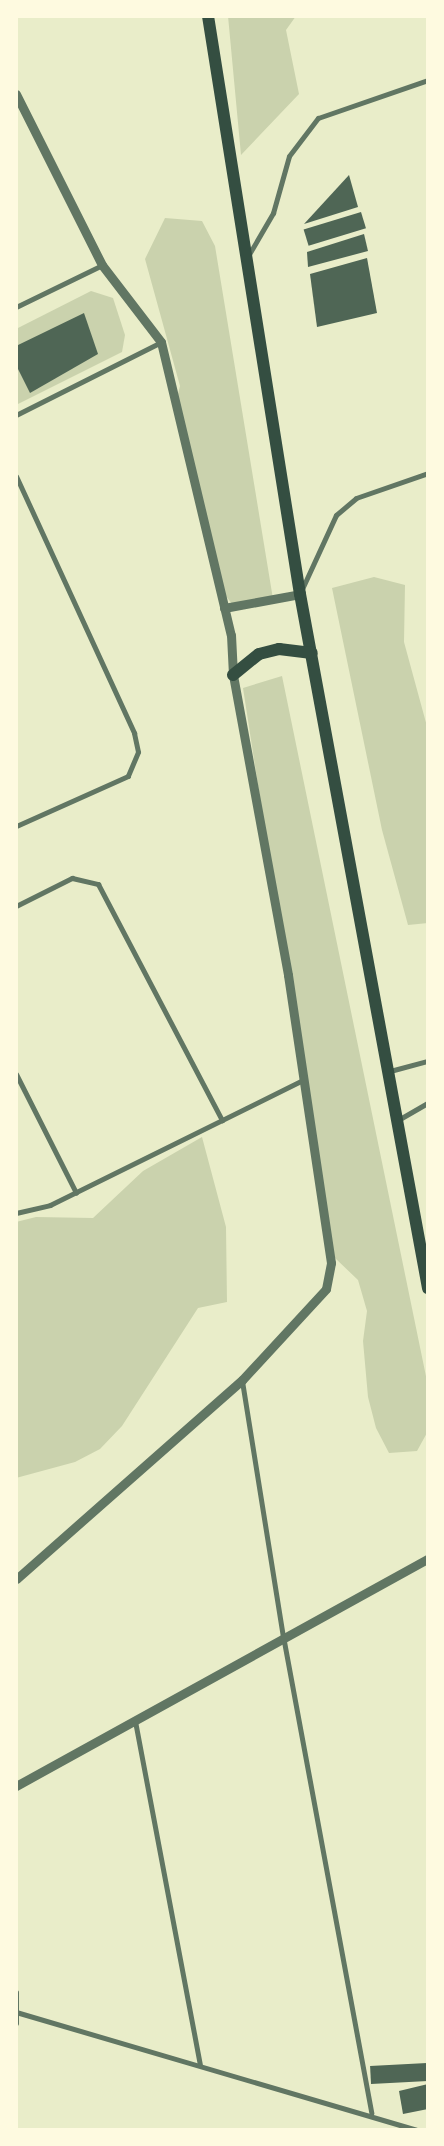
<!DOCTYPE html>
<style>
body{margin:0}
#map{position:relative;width:444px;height:2146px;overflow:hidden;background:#e9edc9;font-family:Barlow,sans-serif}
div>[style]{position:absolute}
.green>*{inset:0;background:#cad2ad}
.building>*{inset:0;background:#4f6655;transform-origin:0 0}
.minor>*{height:5px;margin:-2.5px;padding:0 2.5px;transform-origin:2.5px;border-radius:2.5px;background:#617663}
.tertiary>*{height:9px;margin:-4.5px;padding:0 4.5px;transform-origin:4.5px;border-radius:4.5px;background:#617663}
.primary>*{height:12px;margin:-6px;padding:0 6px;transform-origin:6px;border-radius:6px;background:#344e41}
span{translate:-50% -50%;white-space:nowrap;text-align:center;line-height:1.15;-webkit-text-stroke:4px #fefae0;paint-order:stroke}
.frame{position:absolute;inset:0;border:18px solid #fefae0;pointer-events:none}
</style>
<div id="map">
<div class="green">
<i style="clip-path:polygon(228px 16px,296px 16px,286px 30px,299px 94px,241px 155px)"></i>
<i style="clip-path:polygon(165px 218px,202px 221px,215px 246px,273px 599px,236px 609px,218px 586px,177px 398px,180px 386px,145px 259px)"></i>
<i style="clip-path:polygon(91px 291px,113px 298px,125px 335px,122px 352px,16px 405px,16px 329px)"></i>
<i style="clip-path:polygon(374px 577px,405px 585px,404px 642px,428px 730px,428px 923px,408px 925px,382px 830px,332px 588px)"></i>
<i style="clip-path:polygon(282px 676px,428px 1386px,428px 1431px,417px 1451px,389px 1453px,376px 1428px,368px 1397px,363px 1341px,367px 1311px,358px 1280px,335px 1258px,326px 1226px,243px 688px)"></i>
<i style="clip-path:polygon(202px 1137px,226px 1227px,227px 1302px,198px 1308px,122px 1426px,100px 1449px,75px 1462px,16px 1478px,16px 1222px,36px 1217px,93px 1218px,143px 1171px)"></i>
</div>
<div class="building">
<i style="clip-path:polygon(349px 175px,358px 207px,304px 224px)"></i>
<i style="left:361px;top:212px;width:17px;height:60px;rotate:73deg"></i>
<i style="clip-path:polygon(364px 234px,368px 251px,308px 267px,307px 252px)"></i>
<i style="clip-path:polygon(367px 258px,377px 313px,317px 327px,310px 274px)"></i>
<i style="clip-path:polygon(84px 313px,98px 354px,30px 393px,16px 365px,16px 346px)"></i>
<i style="left:427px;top:2063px;width:18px;height:57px;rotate:87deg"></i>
<i style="clip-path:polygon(428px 2084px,428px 2109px,403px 2114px,399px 2091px)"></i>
</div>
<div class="minor">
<i style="left:248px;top:256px;width:50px;rotate:-59.8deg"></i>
<i style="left:273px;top:213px;width:59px;rotate:-74.3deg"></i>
<i style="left:289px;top:156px;width:48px;rotate:-52.7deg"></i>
<i style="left:318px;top:118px;width:116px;rotate:-19.1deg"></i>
<i style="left:16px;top:307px;width:96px;rotate:-26deg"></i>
<i style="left:16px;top:415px;width:162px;rotate:-26.7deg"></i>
<i style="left:16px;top:476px;width:283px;rotate:65.3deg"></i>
<i style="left:134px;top:733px;width:19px;rotate:78deg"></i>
<i style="left:138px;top:752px;width:26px;rotate:113deg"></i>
<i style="left:128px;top:776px;width:123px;rotate:155.9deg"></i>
<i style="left:302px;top:589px;width:81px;rotate:-65.3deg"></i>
<i style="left:336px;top:515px;width:26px;rotate:-40deg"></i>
<i style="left:356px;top:498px;width:76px;rotate:-19.1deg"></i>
<i style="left:16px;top:906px;width:63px;rotate:-26.6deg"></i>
<i style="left:72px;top:878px;width:27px;rotate:13deg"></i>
<i style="left:98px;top:884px;width:267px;rotate:62.3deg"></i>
<i style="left:390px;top:1071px;width:39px;rotate:-15deg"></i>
<i style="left:16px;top:1074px;width:133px;rotate:63.2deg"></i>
<i style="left:398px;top:1120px;width:34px;rotate:-30deg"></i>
<i style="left:16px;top:1213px;width:35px;rotate:-13deg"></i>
<i style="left:50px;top:1205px;width:282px;rotate:-26.3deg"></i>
<i style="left:242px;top:1381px;width:258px;rotate:80.9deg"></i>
<i style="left:283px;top:1636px;width:485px;rotate:79.5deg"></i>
<i style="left:135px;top:1721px;width:349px;rotate:79.3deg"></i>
<i style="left:16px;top:1992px;width:31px;rotate:90deg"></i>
<i style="left:16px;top:2012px;width:417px;rotate:16.4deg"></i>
</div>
<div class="tertiary">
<i style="left:16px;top:94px;width:191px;rotate:63.3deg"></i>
<i style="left:102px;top:265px;width:97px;rotate:52.5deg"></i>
<i style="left:161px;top:342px;width:301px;rotate:76.6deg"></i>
<i style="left:231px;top:635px;width:40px;rotate:87.1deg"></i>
<i style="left:233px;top:675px;width:305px;rotate:79.6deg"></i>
<i style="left:288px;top:975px;width:291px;rotate:81.5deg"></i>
<i style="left:331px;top:1263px;width:26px;rotate:101deg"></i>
<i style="left:326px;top:1289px;width:124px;rotate:132.7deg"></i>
<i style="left:242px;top:1380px;width:301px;rotate:138.6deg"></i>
<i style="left:224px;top:608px;width:77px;rotate:-10.4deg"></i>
<i style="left:16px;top:1786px;width:470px;rotate:-28.9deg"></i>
</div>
<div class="primary">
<i style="left:208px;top:16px;width:585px;rotate:80.96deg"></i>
<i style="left:300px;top:594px;width:706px;rotate:79.55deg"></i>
<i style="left:233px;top:675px;width:33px;rotate:-39deg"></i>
<i style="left:259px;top:654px;width:21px;rotate:-14deg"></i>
<i style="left:279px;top:649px;width:33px;rotate:7deg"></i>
</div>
<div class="frame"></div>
</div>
